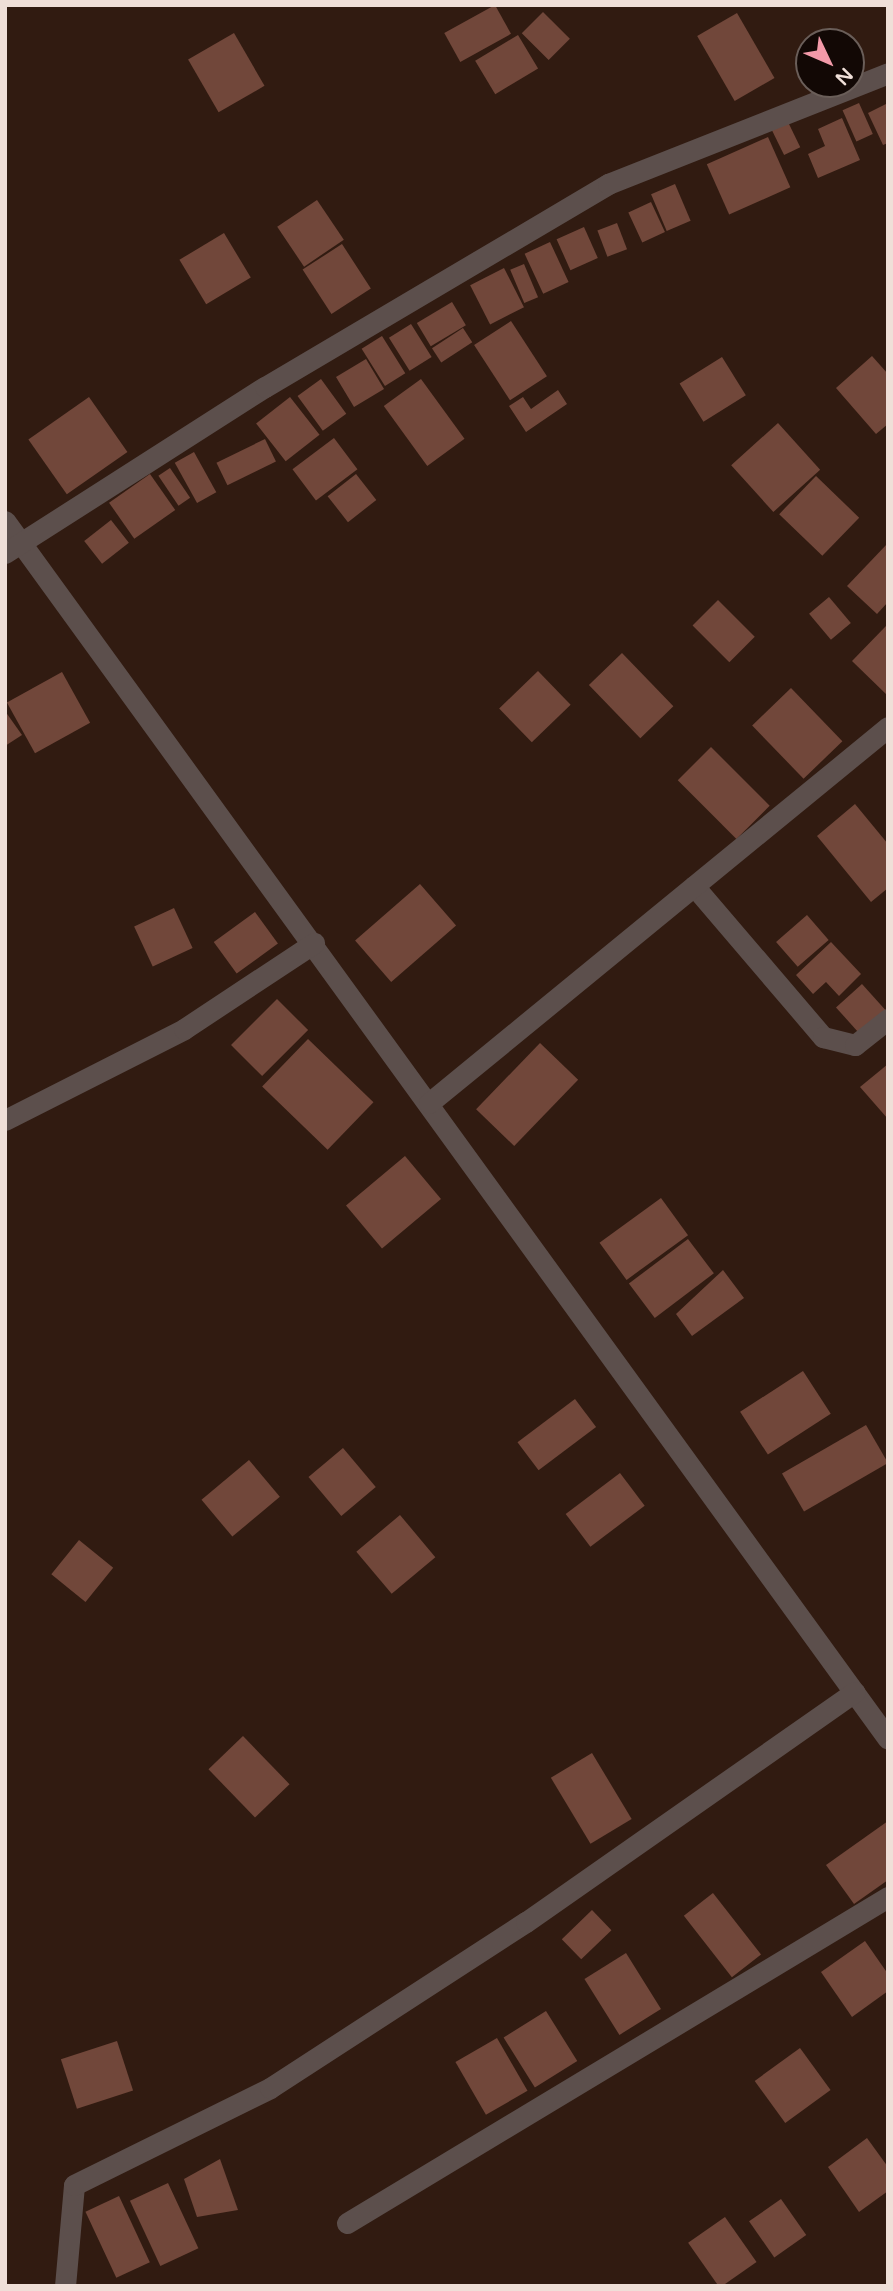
<!DOCTYPE html>
<style>
body{margin:0}
#map{position:relative;width:893px;height:2291px;overflow:hidden;background:#311b11;font-family:"Varela Round",sans-serif}
div>[style]{position:absolute}
.building>*{inset:0;background:#71473a;transform-origin:0 0}
.minor>*{height:21px;margin:-10.5px;padding:0 10.5px;transform-origin:10.5px;border-radius:10.5px;background:#5c4f4c}
span{translate:-50% -50%;white-space:nowrap;text-align:center;line-height:1.15;-webkit-text-stroke:7px #120805;paint-order:stroke}
.frame{position:absolute;inset:0;border:7px solid #efdfd8;pointer-events:none}
.north{position:absolute;left:795px;top:28px;width:70px;height:70px;box-sizing:border-box;background:#120805;border:2px solid #6a5e59;border-radius:50%;rotate:134deg;font-size:19px;font-weight:700;line-height:28px;text-align:center;color:#efdfd8}
.north::after{content:'';display:block;margin:auto;width:24px;height:32px;background:#f39aa9;clip-path:polygon(50% 0,100% 100%,50% 72%,0 100%)}
</style>
<div id="map">
<div class="building">
<i style="left:495px;top:5px;width:33px;height:58px;rotate:61deg"></i>
<i style="left:543px;top:12px;width:38px;height:30px;rotate:45deg"></i>
<i style="left:737px;top:13px;width:75px;height:46px;rotate:60deg"></i>
<i style="left:234px;top:33px;width:61px;height:53px;rotate:60deg"></i>
<i style="left:518px;top:35px;width:39px;height:50px;rotate:59deg"></i>
<i style="left:859px;top:103px;width:34px;height:18px;rotate:66deg"></i>
<i style="clip-path:polygon(888px 103px,888px 143px,883px 145px,868px 113px)"></i>
<i style="clip-path:polygon(842px 118px,860px 160px,818px 178px,808px 154px,825px 146px,818px 129px)"></i>
<i style="left:788px;top:122px;width:28px;height:18px;rotate:64deg"></i>
<i style="left:768px;top:137px;width:55px;height:67px;rotate:66deg"></i>
<i style="left:675px;top:184px;width:40px;height:26px;rotate:67deg"></i>
<i style="left:317px;top:200px;width:48px;height:48px;rotate:56deg"></i>
<i style="left:651px;top:202px;width:33px;height:25px;rotate:65deg"></i>
<i style="left:617px;top:223px;width:28px;height:21px;rotate:69deg"></i>
<i style="left:584px;top:227px;width:34px;height:30px;rotate:66deg"></i>
<i style="left:224px;top:233px;width:52px;height:52px;rotate:59deg"></i>
<i style="left:550px;top:242px;width:44px;height:28px;rotate:65deg"></i>
<i style="left:342px;top:244px;width:53px;height:47px;rotate:57deg"></i>
<i style="left:524px;top:264px;width:36px;height:15px;rotate:67deg"></i>
<i style="left:504px;top:268px;width:44px;height:38px;rotate:63deg"></i>
<i style="left:452px;top:302px;width:27px;height:41px;rotate:59deg"></i>
<i style="left:511px;top:321px;width:66px;height:44px;rotate:57deg"></i>
<i style="left:411px;top:324px;width:39px;height:26px;rotate:58deg"></i>
<i style="left:463px;top:328px;width:17px;height:37px;rotate:57deg"></i>
<i style="left:382px;top:336px;width:44px;height:24px;rotate:58deg"></i>
<i style="clip-path:polygon(872px 356px,888px 374px,888px 424px,876px 434px,836px 388px)"></i>
<i style="left:722px;top:357px;width:45px;height:50px;rotate:58deg"></i>
<i style="left:366px;top:359px;width:35px;height:35px;rotate:59deg"></i>
<i style="left:321px;top:379px;width:43px;height:29px;rotate:54deg"></i>
<i style="left:421px;top:379px;width:74px;height:46px;rotate:54deg"></i>
<i style="clip-path:polygon(558px 390px,567px 404px,526px 432px,509px 406px,523px 397px,531px 409px)"></i>
<i style="left:89px;top:397px;width:67px;height:74px;rotate:55deg"></i>
<i style="left:290px;top:397px;width:48px;height:43px;rotate:52deg"></i>
<i style="left:778px;top:423px;width:63px;height:63px;rotate:48deg"></i>
<i style="left:334px;top:438px;width:39px;height:52px;rotate:53deg"></i>
<i style="left:265px;top:439px;width:25px;height:54px;rotate:64deg"></i>
<i style="left:194px;top:452px;width:46px;height:22px;rotate:61deg"></i>
<i style="left:170px;top:468px;width:36px;height:14px;rotate:56deg"></i>
<i style="left:150px;top:474px;width:44px;height:50px;rotate:55deg"></i>
<i style="left:356px;top:474px;width:33px;height:36px;rotate:52deg"></i>
<i style="left:816px;top:476px;width:60px;height:53px;rotate:44deg"></i>
<i style="left:111px;top:520px;width:29px;height:34px;rotate:52deg"></i>
<i style="clip-path:polygon(888px 543px,888px 602px,877px 614px,847px 586px)"></i>
<i style="left:829px;top:597px;width:34px;height:26px;rotate:50deg"></i>
<i style="left:718px;top:600px;width:52px;height:36px;rotate:45deg"></i>
<i style="clip-path:polygon(886px 626px,888px 628px,888px 696px,852px 661px)"></i>
<i style="left:622px;top:653px;width:74px;height:46px;rotate:46deg"></i>
<i style="left:538px;top:671px;width:47px;height:54px;rotate:46deg"></i>
<i style="left:62px;top:672px;width:58px;height:63px;rotate:61deg"></i>
<i style="left:791px;top:688px;width:74px;height:54px;rotate:46deg"></i>
<i style="clip-path:polygon(5px 711px,22px 735px,5px 746px)"></i>
<i style="left:711px;top:747px;width:83px;height:47px;rotate:45deg"></i>
<i style="clip-path:polygon(855px 804px,888px 844px,888px 888px,871px 902px,817px 836px)"></i>
<i style="left:420px;top:884px;width:55px;height:86px;rotate:49deg"></i>
<i style="left:174px;top:908px;width:44px;height:44px;rotate:65deg"></i>
<i style="left:255px;top:912px;width:39px;height:51px;rotate:54deg"></i>
<i style="left:807px;top:915px;width:33px;height:41px;rotate:49deg"></i>
<i style="clip-path:polygon(831px 942px,861px 974px,839px 996px,826px 982px,813px 994px,796px 975px)"></i>
<i style="left:862px;top:984px;width:38px;height:35px;rotate:48deg"></i>
<i style="left:277px;top:999px;width:44px;height:65px;rotate:45deg"></i>
<i style="left:308px;top:1039px;width:91px;height:66px;rotate:44deg"></i>
<i style="left:540px;top:1043px;width:53px;height:92px;rotate:44deg"></i>
<i style="clip-path:polygon(888px 1064px,888px 1119px,860px 1087px)"></i>
<i style="left:405px;top:1156px;width:56px;height:77px;rotate:50deg"></i>
<i style="left:661px;top:1198px;width:46px;height:76px;rotate:54deg"></i>
<i style="left:688px;top:1239px;width:43px;height:74px;rotate:53deg"></i>
<i style="clip-path:polygon(723px 1270px,744px 1298px,692px 1336px,676px 1314px)"></i>
<i style="left:803px;top:1371px;width:51px;height:75px;rotate:57deg"></i>
<i style="left:575px;top:1399px;width:35px;height:72px;rotate:53deg"></i>
<i style="left:866px;top:1425px;width:44px;height:97px;rotate:60deg"></i>
<i style="left:343px;top:1448px;width:51px;height:45px;rotate:50deg"></i>
<i style="left:249px;top:1460px;width:48px;height:62px;rotate:50deg"></i>
<i style="left:620px;top:1473px;width:41px;height:68px;rotate:53deg"></i>
<i style="left:400px;top:1515px;width:55px;height:57px;rotate:50deg"></i>
<i style="left:79px;top:1540px;width:44px;height:44px;rotate:39deg"></i>
<i style="left:243px;top:1736px;width:67px;height:48px;rotate:46deg"></i>
<i style="left:592px;top:1753px;width:77px;height:48px;rotate:59deg"></i>
<i style="clip-path:polygon(888px 1821px,888px 1880px,854px 1904px,826px 1865px)"></i>
<i style="left:713px;top:1893px;width:78px;height:37px;rotate:52deg"></i>
<i style="left:592px;top:1910px;width:28px;height:42px;rotate:46deg"></i>
<i style="clip-path:polygon(865px 1941px,888px 1974px,888px 1991px,852px 2017px,821px 1972px)"></i>
<i style="left:626px;top:1953px;width:66px;height:49px;rotate:58deg"></i>
<i style="left:546px;top:2011px;width:59px;height:50px;rotate:58deg"></i>
<i style="left:497px;top:2038px;width:61px;height:48px;rotate:60deg"></i>
<i style="left:117px;top:2041px;width:52px;height:59px;rotate:72deg"></i>
<i style="left:800px;top:2048px;width:52px;height:56px;rotate:54deg"></i>
<i style="clip-path:polygon(867px 2138px,888px 2167px,888px 2191px,859px 2212px,828px 2167px)"></i>
<i style="clip-path:polygon(220px 2159px,238px 2210px,197px 2217px,184px 2179px)"></i>
<i style="left:168px;top:2183px;width:72px;height:42px;rotate:65deg"></i>
<i style="left:119px;top:2196px;width:73px;height:37px;rotate:65deg"></i>
<i style="left:781px;top:2199px;width:44px;height:39px;rotate:55deg"></i>
<i style="left:725px;top:2217px;width:55px;height:45px;rotate:55deg"></i>
</div>
<div class="minor">
<i style="left:5px;top:521px;width:1504px;rotate:54.06deg"></i>
<i style="left:5px;top:553px;width:308px;rotate:-32.6deg"></i>
<i style="left:265px;top:387px;width:399px;rotate:-30.6deg"></i>
<i style="left:608px;top:184px;width:301px;rotate:-21.6deg"></i>
<i style="left:694px;top:886px;width:199px;rotate:49.5deg"></i>
<i style="left:823px;top:1037px;width:33px;rotate:14deg"></i>
<i style="left:855px;top:1045px;width:42px;rotate:-38.2deg"></i>
<i style="left:429px;top:1103px;width:593px;rotate:-39.32deg"></i>
<i style="left:5px;top:1120px;width:201px;rotate:-26.9deg"></i>
<i style="left:184px;top:1029px;width:156px;rotate:-33.5deg"></i>
<i style="left:347px;top:2223px;width:632px;rotate:-31.07deg"></i>
<i style="left:65px;top:2286px;width:101px;rotate:-84.9deg"></i>
<i style="left:74px;top:2185px;width:219px;rotate:-26.3deg"></i>
<i style="left:270px;top:2088px;width:305px;rotate:-33deg"></i>
<i style="left:526px;top:1922px;width:401px;rotate:-35deg"></i>
</div>
<div class="frame"></div>
<div class="north">N</div>
</div>
